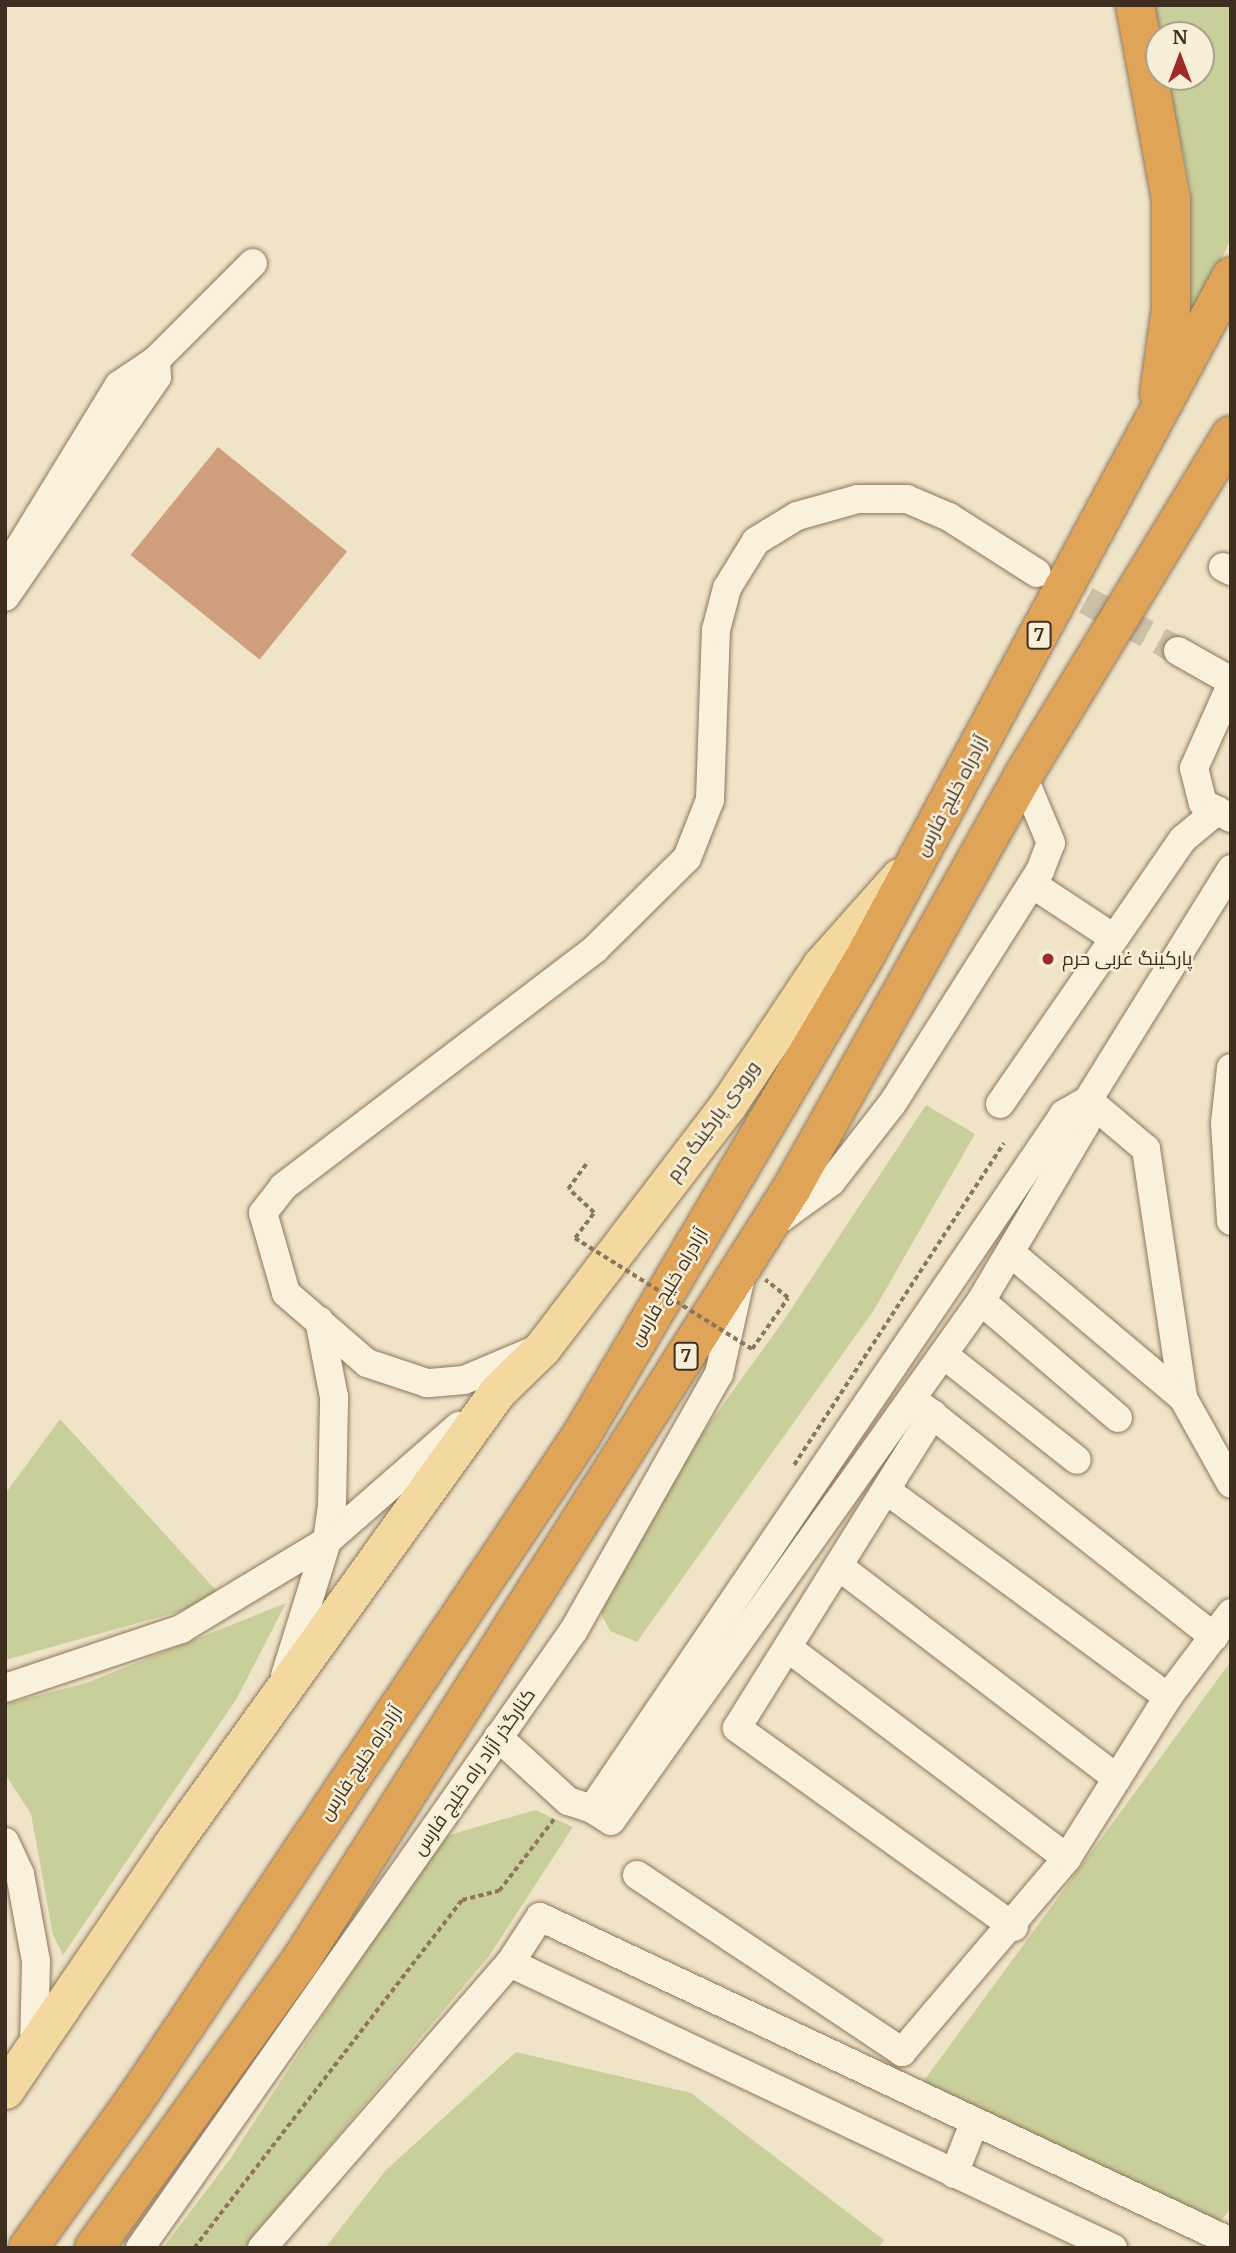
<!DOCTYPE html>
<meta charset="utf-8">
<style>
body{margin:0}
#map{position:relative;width:1236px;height:2253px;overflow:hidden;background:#f0e4c8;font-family:Merriweather,Cairo,serif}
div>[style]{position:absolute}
.green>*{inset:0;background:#c9cf9b}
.building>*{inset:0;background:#cf9f7d;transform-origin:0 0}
.minor-tunnel>*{height:28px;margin-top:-14px;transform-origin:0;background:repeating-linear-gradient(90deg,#ccc0a6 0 28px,transparent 0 42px)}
.path>*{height:3.5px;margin-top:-1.75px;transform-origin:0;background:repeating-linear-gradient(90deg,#8d765c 0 5px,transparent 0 8.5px)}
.roads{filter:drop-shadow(0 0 2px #8d765c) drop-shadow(0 0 2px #8d765c)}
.minor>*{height:28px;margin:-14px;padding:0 14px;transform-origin:14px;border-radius:14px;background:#faf1dc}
.major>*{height:37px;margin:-18.5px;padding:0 18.5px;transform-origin:18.5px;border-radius:18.5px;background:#f3d9a0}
.highway>*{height:38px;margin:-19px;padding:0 19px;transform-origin:19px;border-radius:19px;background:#e0a458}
.path-bridge>*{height:3.5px;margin-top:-1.75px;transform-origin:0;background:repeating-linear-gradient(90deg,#8d765c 0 5px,transparent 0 8.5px)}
.dots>*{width:19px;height:19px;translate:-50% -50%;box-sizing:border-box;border:4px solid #f7eed8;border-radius:50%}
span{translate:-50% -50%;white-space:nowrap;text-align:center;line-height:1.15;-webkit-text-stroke:5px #f7eed8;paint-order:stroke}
.shield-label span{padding:2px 5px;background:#f7eed8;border:2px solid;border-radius:5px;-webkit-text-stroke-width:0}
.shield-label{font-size:18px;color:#3d2e20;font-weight:700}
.street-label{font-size:19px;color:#3d2e20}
.poi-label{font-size:19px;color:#3d2e20}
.left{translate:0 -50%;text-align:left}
.frame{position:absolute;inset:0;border:7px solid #3d2e20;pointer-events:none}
.north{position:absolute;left:1145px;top:21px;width:70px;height:70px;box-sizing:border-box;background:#f7eed8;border:2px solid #ada18e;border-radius:50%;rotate:0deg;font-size:19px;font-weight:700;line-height:28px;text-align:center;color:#3d2e20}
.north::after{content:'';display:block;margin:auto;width:24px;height:32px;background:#9e2a2b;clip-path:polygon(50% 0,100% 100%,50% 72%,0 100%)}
</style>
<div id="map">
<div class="green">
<i style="clip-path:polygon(1151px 5px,1231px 5px,1231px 239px,1179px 350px,1191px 189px,1167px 77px,1201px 77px,1201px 35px,1159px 35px)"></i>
<i style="clip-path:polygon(926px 1105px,975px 1134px,874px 1310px,637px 1642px,610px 1631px,597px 1606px,641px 1518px,784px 1320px)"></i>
<i style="clip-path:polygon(60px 1419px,224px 1599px,5px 1660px,5px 1494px)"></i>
<i style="clip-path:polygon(286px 1603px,237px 1698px,63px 1955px,53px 1935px,31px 1814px,5px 1774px,5px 1704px,86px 1683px)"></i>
<i style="clip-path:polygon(1231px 1661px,1231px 2208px,1218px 2224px,923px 2082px)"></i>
<i style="clip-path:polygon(535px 1810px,573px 1827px,489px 1956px,244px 2248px,163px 2248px,230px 2159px,439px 1838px)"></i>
<i style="clip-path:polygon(516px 2052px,691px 2093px,884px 2240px,878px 2248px,325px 2248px,386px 2170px)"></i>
</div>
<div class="building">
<i style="left:218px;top:447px;width:166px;height:139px;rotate:39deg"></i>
</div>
<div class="minor-tunnel">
<i style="left:1049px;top:580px;width:147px;rotate:28.8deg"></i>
</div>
<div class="path">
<i style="left:575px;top:1238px;width:31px;rotate:-53deg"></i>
<i style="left:594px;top:1213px;width:35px;rotate:-137deg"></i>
<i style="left:568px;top:1189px;width:34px;rotate:-54deg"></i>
<i style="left:752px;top:1349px;width:62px;rotate:-54.8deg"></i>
<i style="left:788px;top:1298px;width:29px;rotate:-142deg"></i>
<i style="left:794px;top:1465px;width:384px;rotate:-56.9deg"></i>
<i style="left:194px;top:2248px;width:439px;rotate:-52.4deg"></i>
<i style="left:462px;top:1900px;width:38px;rotate:-14deg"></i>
<i style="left:499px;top:1891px;width:91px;rotate:-52.6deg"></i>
</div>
<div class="roads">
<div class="minor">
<i style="left:156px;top:360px;width:137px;rotate:-45deg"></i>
<i style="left:1223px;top:567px;width:9px;rotate:27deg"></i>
<i style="left:5px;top:571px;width:218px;rotate:-58.5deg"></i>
<i style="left:119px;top:385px;width:45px;rotate:-34deg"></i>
<i style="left:156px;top:360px;width:17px;rotate:87deg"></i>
<i style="left:157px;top:377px;width:267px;rotate:124.6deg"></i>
<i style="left:1178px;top:651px;width:61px;rotate:29.5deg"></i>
<i style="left:1231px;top:685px;width:91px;rotate:114deg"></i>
<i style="left:1194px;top:768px;width:36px;rotate:76deg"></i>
<i style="left:1203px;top:803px;width:32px;rotate:28deg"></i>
<i style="left:1032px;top:884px;width:98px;rotate:33.4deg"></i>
<i style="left:1231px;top:1068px;width:55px;rotate:96.2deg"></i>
<i style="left:1225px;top:1123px;width:98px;rotate:86.5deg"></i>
<i style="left:1088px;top:1100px;width:28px;rotate:150deg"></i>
<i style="left:1064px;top:1114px;width:840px;rotate:124.18deg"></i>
<i style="left:592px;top:1809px;width:22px;rotate:32deg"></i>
<i style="left:611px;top:1821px;width:638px;rotate:-54.57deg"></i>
<i style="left:981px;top:1301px;width:204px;rotate:-59.4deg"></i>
<i style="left:1085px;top:1125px;width:25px;rotate:-83deg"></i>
<i style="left:1088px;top:1100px;width:272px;rotate:-58.2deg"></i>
<i style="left:1088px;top:1100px;width:76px;rotate:40.2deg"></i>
<i style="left:1146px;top:1149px;width:252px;rotate:81.5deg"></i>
<i style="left:1183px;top:1398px;width:98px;rotate:60.8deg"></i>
<i style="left:1000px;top:1104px;width:322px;rotate:-55.4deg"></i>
<i style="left:1183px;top:839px;width:45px;rotate:-39.6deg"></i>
<i style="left:776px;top:1222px;width:68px;rotate:-36deg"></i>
<i style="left:831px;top:1182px;width:99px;rotate:-52deg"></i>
<i style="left:892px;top:1104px;width:276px;rotate:-57.6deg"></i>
<i style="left:1040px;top:871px;width:30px;rotate:-69deg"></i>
<i style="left:1051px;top:843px;width:73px;rotate:-112.7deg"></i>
<i style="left:1012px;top:1254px;width:224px;rotate:40.1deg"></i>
<i style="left:981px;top:1301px;width:180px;rotate:40.5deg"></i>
<i style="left:533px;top:1351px;width:75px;rotate:157.2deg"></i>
<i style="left:464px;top:1380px;width:37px;rotate:175deg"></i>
<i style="left:427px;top:1383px;width:63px;rotate:-161.6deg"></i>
<i style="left:367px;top:1363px;width:107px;rotate:-139.2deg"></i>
<i style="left:286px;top:1293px;width:83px;rotate:-106deg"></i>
<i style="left:263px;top:1213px;width:33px;rotate:-52deg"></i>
<i style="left:283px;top:1187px;width:392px;rotate:-37.3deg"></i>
<i style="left:595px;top:949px;width:129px;rotate:-44.7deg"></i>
<i style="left:687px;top:858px;width:62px;rotate:-68.4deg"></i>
<i style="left:710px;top:800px;width:170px;rotate:-88deg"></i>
<i style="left:716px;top:630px;width:43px;rotate:-75.3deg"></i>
<i style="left:727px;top:588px;width:55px;rotate:-58.3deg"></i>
<i style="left:756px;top:541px;width:48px;rotate:-31.4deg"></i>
<i style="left:797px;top:516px;width:63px;rotate:-15.6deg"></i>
<i style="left:858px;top:499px;width:49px"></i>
<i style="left:907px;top:499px;width:46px;rotate:23.2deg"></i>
<i style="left:949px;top:517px;width:104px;rotate:32.5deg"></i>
<i style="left:944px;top:1355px;width:169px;rotate:38.3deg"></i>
<i style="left:919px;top:1404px;width:376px;rotate:38.3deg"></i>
<i style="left:933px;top:1414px;width:370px;rotate:122deg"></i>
<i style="left:737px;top:1728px;width:341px;rotate:35.7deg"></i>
<i style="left:886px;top:1490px;width:350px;rotate:36.3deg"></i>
<i style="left:841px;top:1568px;width:347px;rotate:37.3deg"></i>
<i style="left:788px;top:1648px;width:349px;rotate:37deg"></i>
<i style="left:285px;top:1676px;width:141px;rotate:-72.7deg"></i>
<i style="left:327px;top:1541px;width:35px;rotate:-82deg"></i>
<i style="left:332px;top:1506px;width:109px;rotate:-88.9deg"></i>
<i style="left:334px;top:1397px;width:78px;rotate:-101deg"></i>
<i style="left:5px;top:1688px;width:186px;rotate:-18.5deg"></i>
<i style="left:181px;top:1629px;width:170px;rotate:-31.1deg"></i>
<i style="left:327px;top:1541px;width:175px;rotate:-41.1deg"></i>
<i style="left:498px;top:1737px;width:95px;rotate:42.4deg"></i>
<i style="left:568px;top:1801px;width:25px;rotate:18deg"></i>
<i style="left:5px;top:1842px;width:35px;rotate:65deg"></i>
<i style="left:20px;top:1874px;width:88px;rotate:79.6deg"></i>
<i style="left:36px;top:1961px;width:90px;rotate:91.3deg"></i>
<i style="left:637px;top:1875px;width:319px;rotate:33.7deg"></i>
<i style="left:902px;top:2052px;width:255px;rotate:-49.6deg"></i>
<i style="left:1067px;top:1858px;width:190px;rotate:-57.9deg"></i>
<i style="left:1168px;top:1697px;width:105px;rotate:-53.1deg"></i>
<i style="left:510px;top:1963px;width:667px;rotate:25.3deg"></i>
<i style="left:954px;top:2174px;width:55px;rotate:-68.6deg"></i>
<i style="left:140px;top:2248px;width:755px;rotate:-54.92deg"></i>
<i style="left:574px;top:1630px;width:294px;rotate:-60.5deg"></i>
<i style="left:719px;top:1374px;width:95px;rotate:-77.3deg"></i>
<i style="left:262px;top:2248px;width:378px;rotate:-49deg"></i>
<i style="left:510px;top:1963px;width:55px;rotate:-56.9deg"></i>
<i style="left:540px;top:1917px;width:764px;rotate:25.19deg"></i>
</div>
<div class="major">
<i style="left:5px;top:2090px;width:297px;rotate:-55.8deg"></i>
<i style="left:172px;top:1844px;width:557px;rotate:-54.28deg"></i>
<i style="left:497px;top:1392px;width:63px;rotate:-44.4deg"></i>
<i style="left:542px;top:1348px;width:305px;rotate:-52.6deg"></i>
<i style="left:727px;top:1106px;width:169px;rotate:-56.3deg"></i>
<i style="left:821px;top:965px;width:118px;rotate:-48.4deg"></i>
</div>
<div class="highway">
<i style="left:1135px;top:5px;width:197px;rotate:79.5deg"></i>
<i style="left:1171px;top:199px;width:109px;rotate:90deg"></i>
<i style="left:1171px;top:308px;width:87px;rotate:97.9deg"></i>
<i style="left:28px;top:2248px;width:183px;rotate:-54.1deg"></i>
<i style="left:135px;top:2100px;width:800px;rotate:-56.11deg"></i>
<i style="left:581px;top:1436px;width:555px;rotate:-59.37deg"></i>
<i style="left:864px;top:958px;width:774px;rotate:-61.68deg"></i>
<i style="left:94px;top:2248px;width:355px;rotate:-54.3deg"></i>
<i style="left:301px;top:1960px;width:915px;rotate:-57.54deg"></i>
<i style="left:792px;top:1188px;width:472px;rotate:-60.7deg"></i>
<i style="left:1023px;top:776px;width:399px;rotate:-58.6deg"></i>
</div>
</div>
<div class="path-bridge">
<i style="left:575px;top:1238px;width:209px;rotate:32.1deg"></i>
</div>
<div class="dots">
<i style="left:1048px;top:959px;background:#9e2a2b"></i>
</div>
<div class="shield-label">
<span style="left:1039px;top:635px">7</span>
<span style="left:686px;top:1356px">7</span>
</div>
<div class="street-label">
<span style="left:952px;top:796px;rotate:-62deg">آزادراه خلیج فارس</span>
<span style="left:713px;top:1121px;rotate:-54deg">ورودی پارکینگ حرم</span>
<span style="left:669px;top:1287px;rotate:-59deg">آزادراه خلیج فارس</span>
<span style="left:361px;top:1763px;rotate:-56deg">آزادراه خلیج فارس</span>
<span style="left:474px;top:1772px;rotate:-55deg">کنارگذر آزاد راه خلیج فارس</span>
</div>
<div class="poi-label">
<span class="left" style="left:1062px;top:959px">پارکینگ غربی حرم</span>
</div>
<div class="frame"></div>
<div class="north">N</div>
</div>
